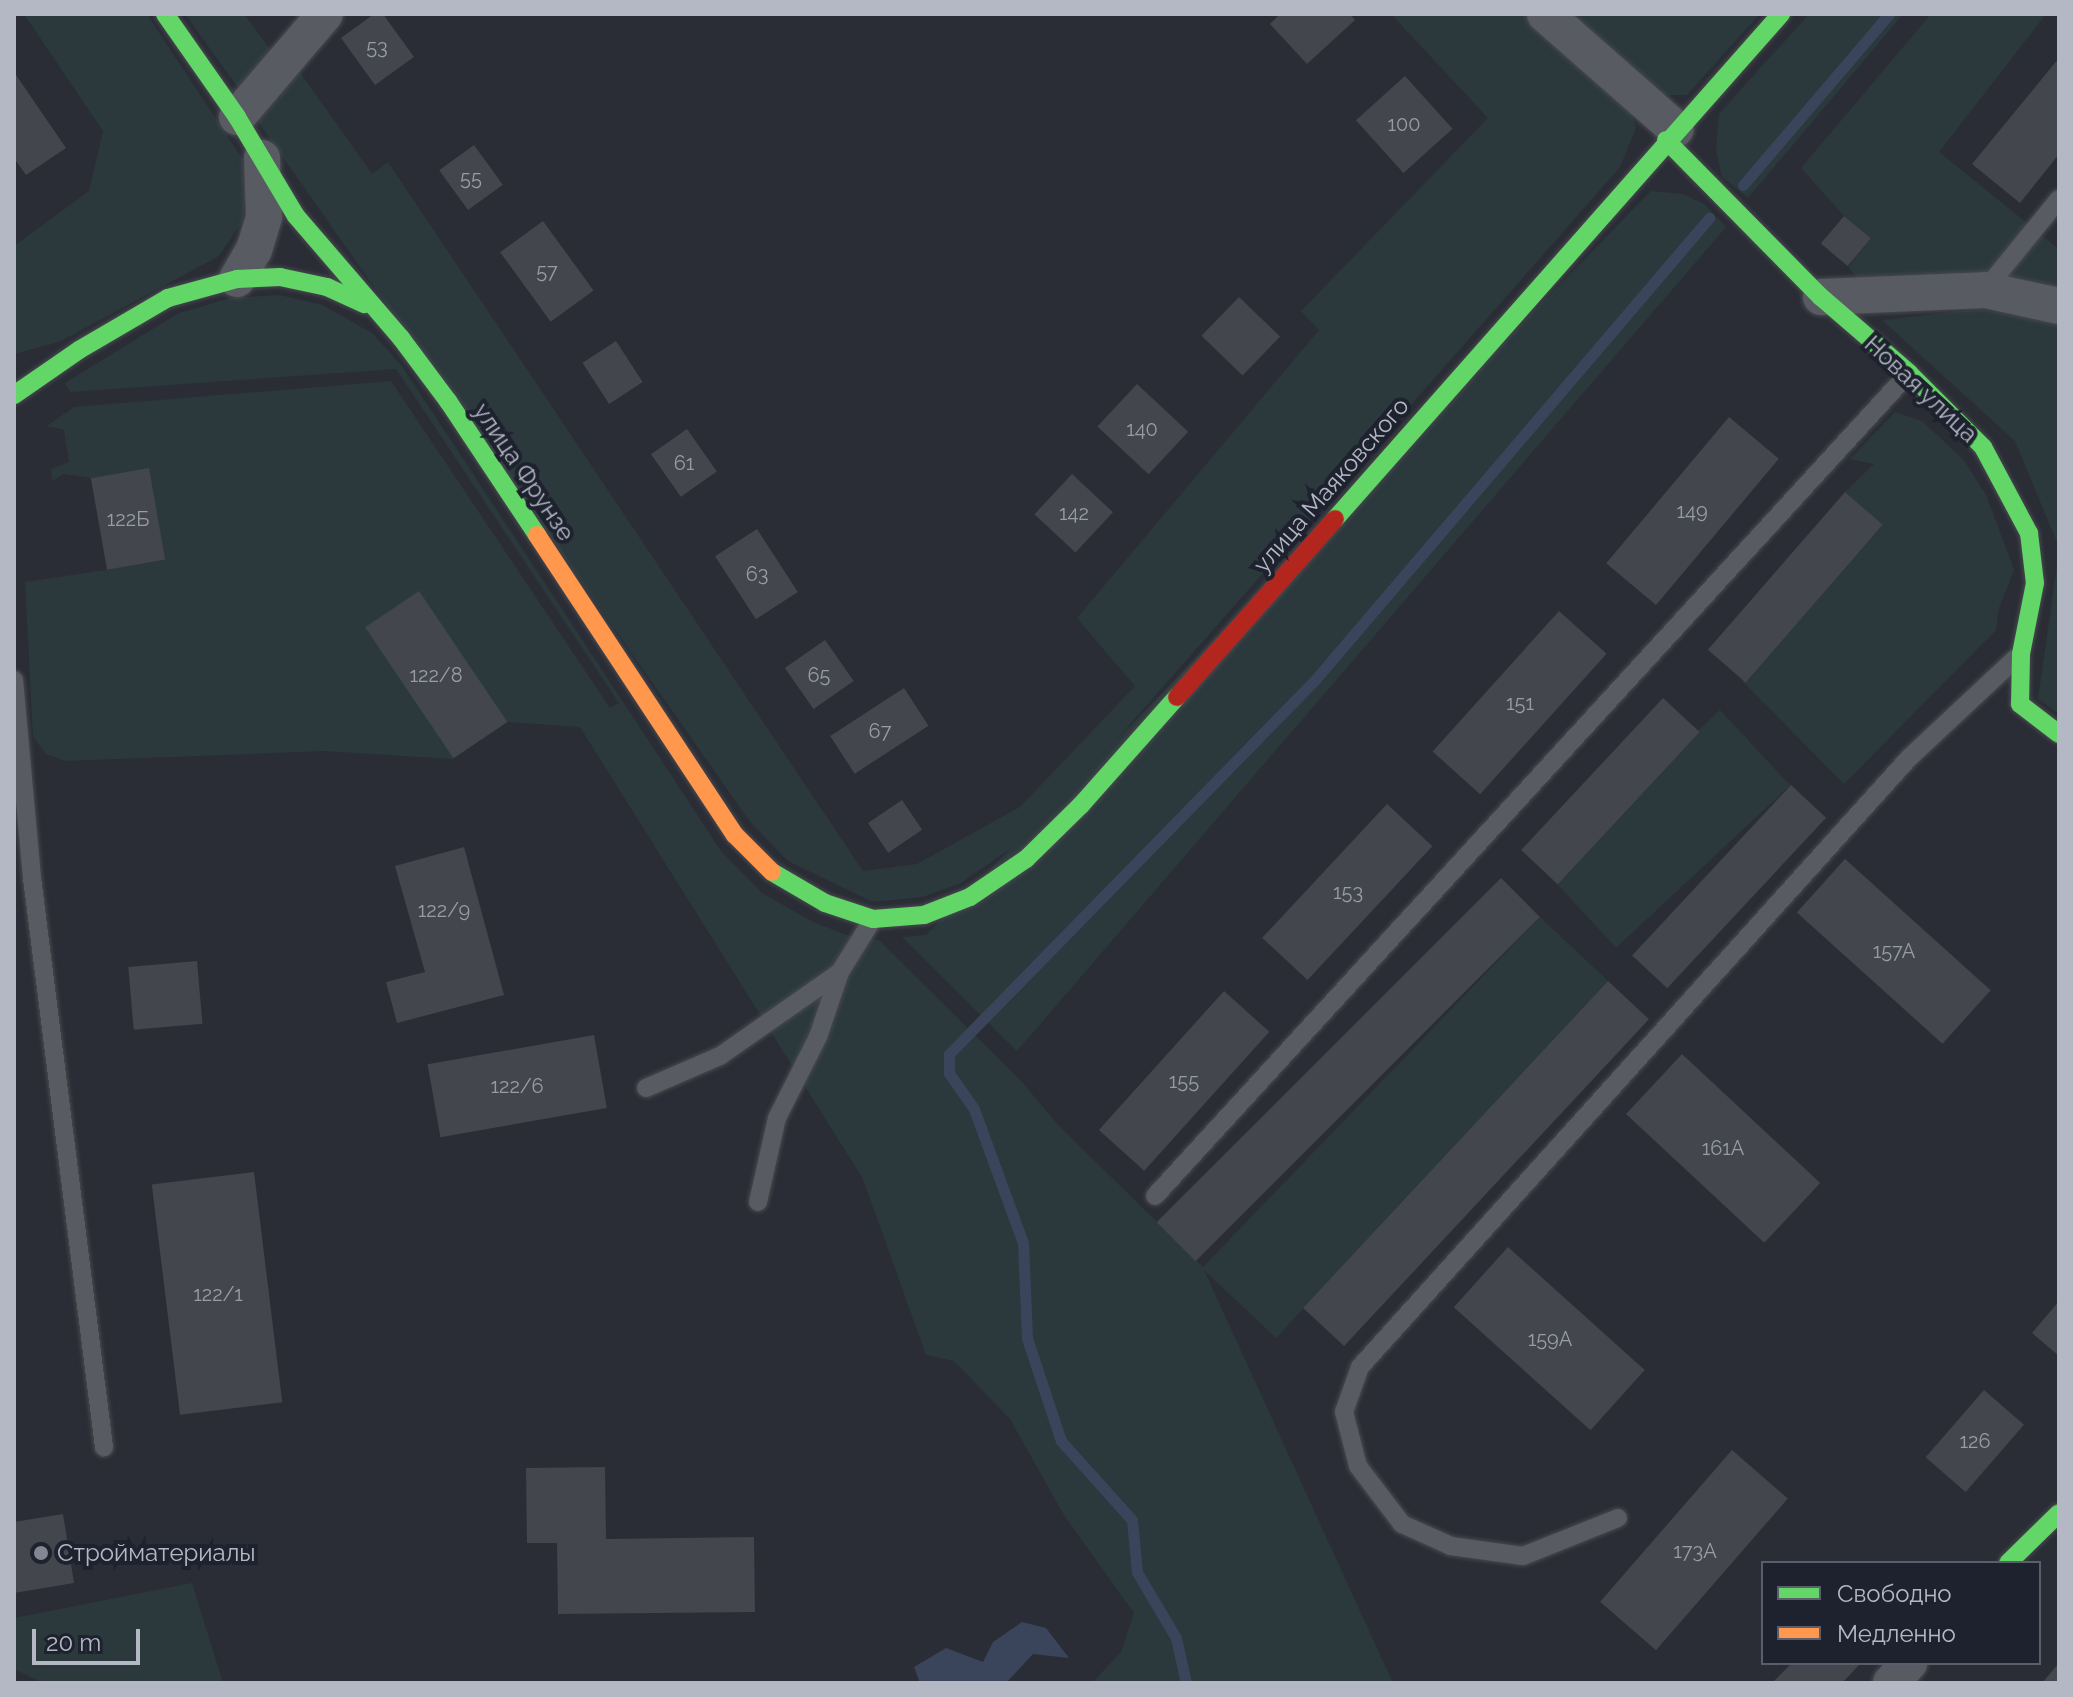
<!DOCTYPE html>
<meta charset="utf-8">
<style>
body{margin:0}
#map{position:relative;width:2073px;height:1697px;overflow:hidden;background:#2a2d35;font-family:Raleway,sans-serif}
div>[style]{position:absolute}
.green>*{inset:0;background:#2b393d;transform-origin:0 0}
.water>*{inset:0;background:#3a455c}
.stream>*{height:11px;margin:-5.5px;padding:0 5.5px;transform-origin:5.5px;border-radius:5.5px;background:#3a455c}
.building>*{inset:0;background:#43464d;transform-origin:0 0}
.roads{filter:drop-shadow(0 0 2px #48494f) drop-shadow(0 0 2px #48494f)}
.lane>*{height:18px;margin:-9px;padding:0 9px;transform-origin:9px;border-radius:9px;background:#595b62}
.street>*{height:36px;margin:-18px;padding:0 18px;transform-origin:18px;border-radius:18px;background:#595b62}
.fast>*{height:18px;margin:-9px;padding:0 9px;transform-origin:9px;border-radius:9px;background:#63d668}
.slow>*{height:18px;margin:-9px;padding:0 9px;transform-origin:9px;border-radius:9px;background:#ff974d}
.jam>*{height:18px;margin:-9px;padding:0 9px;transform-origin:9px;border-radius:9px;background:#b3261e}
.dots>*{width:22px;height:22px;translate:-50% -50%;box-sizing:border-box;border:4px solid #1e222e;border-radius:50%}
span{translate:-50% -50%;white-space:nowrap;text-align:center;line-height:1.15;-webkit-text-stroke:8px #1e222e;paint-order:stroke}
.number-label{font-size:20px;color:#989ca7}
.number-label span{-webkit-text-stroke-width:0}
.street-label{font-size:24px;color:#b4b8c5}
.poi-label{font-size:24px;color:#b4b8c5}
.left{translate:0 -50%;text-align:left}
.frame{position:absolute;inset:0;border:16px solid #b4b8c5;pointer-events:none}
.legend{position:absolute;left:1761px;top:1561px;width:280px;height:104px;box-sizing:border-box;background:#1e222e;border:2px solid #5a5e6a;margin:0;padding:10px 14px;list-style:none;font-size:24px;color:#b4b8c5}
.legend li{display:flex;align-items:center;gap:16px;height:40px}
.legend b{width:40px;border:2px solid #5a5e6a}
.scale{position:absolute;left:32px;top:1629px;width:108px;height:36px;box-sizing:border-box;border:4px solid #b4b8c5;border-top:0;padding-left:10px;font-size:24px;line-height:28px;white-space:nowrap;color:#b4b8c5;-webkit-text-stroke:6px #1e222e;paint-order:stroke}
</style>
<div id="map">
<div class="green">
<i style="clip-path:polygon(24px 14px,147px 14px,243px 160px,246px 193px,243px 220px,219px 256px,61px 341px,14px 354px,14px 246px,89px 191px,103px 131px)"></i>
<i style="clip-path:polygon(185px 14px,244px 14px,276px 57px,238px 88px)"></i>
<i style="clip-path:polygon(334px 14px,344px 14px,297px 68px,372px 174px,388px 162px,863px 871px,917px 864px,1020px 807px,1135px 686px,1077px 618px,1319px 330px,1301px 311px,1488px 118px,1391px 14px,1527px 14px,1629px 103px,1636px 128px,1620px 167px,1075px 787px,1016px 845px,961px 883px,923px 897px,873px 902px,788px 861px,751px 823px,256px 119px)"></i>
<i style="clip-path:polygon(1564px 14px,1760px 14px,1687px 95px,1666px 95px,1644px 82px)"></i>
<i style="clip-path:polygon(1809px 14px,1903px 14px,1748px 198px,1722px 177px,1716px 150px,1719px 114px)"></i>
<i style="clip-path:polygon(1931px 14px,2046px 14px,1939px 152px,2059px 249px,2059px 289px,1995px 276px,1860px 281px,1848px 267px,1871px 239px,1844px 216px,1801px 168px)"></i>
<i style="clip-path:polygon(1651px 191px,1683px 194px,1704px 204px,1726px 227px,1017px 1051px,902px 937px,926px 935px)"></i>
<i style="clip-path:polygon(280px 295px,322px 305px,372px 333px,402px 366px,721px 851px,762px 893px,813px 922px,847px 935px,879px 940px,1022px 1082px,1058px 1125px,1203px 1267px,1540px 917px,1608px 981px,1276px 1338px,1204px 1270px,1393px 1683px,1092px 1683px,1121px 1652px,1134px 1613px,1064px 1515px,1010px 1419px,954px 1361px,926px 1355px,863px 1179px,580px 727px,507px 722px,453px 759px,325px 751px,65px 761px,46px 754px,33px 737px,25px 582px,113px 569px,91px 478px,64px 474px,52px 481px,51px 469px,69px 462px,64px 430px,47px 426px,74px 407px,391px 381px,610px 708px,619px 703px,396px 369px,70px 392px,65px 383px,179px 313px,230px 298px)"></i>
<i style="clip-path:polygon(1979px 309px,2059px 324px,2059px 547px,2015px 441px,1882px 320px)"></i>
<i style="clip-path:polygon(1895px 412px,1922px 421px,1963px 459px,1986px 495px,2014px 570px,1999px 608px,1996px 630px,1844px 784px,1742px 681px,1882px 526px,1845px 492px,1874px 464px,1850px 459px)"></i>
<i style="clip-path:polygon(2059px 551px,2059px 714px,2038px 699px)"></i>
<i style="left:1720px;top:710px;width:103px;height:238px;rotate:47deg"></i>
<i style="clip-path:polygon(192px 1583px,223px 1683px,43px 1683px,14px 1669px,14px 1618px)"></i>
</div>
<div class="water">
<i style="clip-path:polygon(1022px 1622px,1046px 1628px,1069px 1658px,1033px 1654px,1006px 1683px,920px 1683px,914px 1667px,946px 1648px,983px 1662px,993px 1642px)"></i>
</div>
<div class="stream">
<i style="left:1743px;top:185px;width:225px;rotate:-49.5deg"></i>
<i style="left:1186px;top:1683px;width:46px;rotate:-102.5deg"></i>
<i style="left:1176px;top:1638px;width:77px;rotate:-120.6deg"></i>
<i style="left:1137px;top:1572px;width:52px;rotate:-95.5deg"></i>
<i style="left:1132px;top:1520px;width:106px;rotate:-131.9deg"></i>
<i style="left:1061px;top:1441px;width:108px;rotate:-108.3deg"></i>
<i style="left:1027px;top:1338px;width:95px;rotate:-92.4deg"></i>
<i style="left:1023px;top:1243px;width:143px;rotate:-110.1deg"></i>
<i style="left:974px;top:1109px;width:44px;rotate:-124.8deg"></i>
<i style="left:949px;top:1073px;width:19px;rotate:-90deg"></i>
<i style="left:949px;top:1054px;width:522px;rotate:-45.62deg"></i>
<i style="left:1314px;top:681px;width:609px;rotate:-49.53deg"></i>
</div>
<div class="building">
<i style="clip-path:polygon(374px 14px,383px 14px,414px 57px,375px 85px,341px 38px)"></i>
<i style="clip-path:polygon(1280px 14px,1350px 14px,1355px 20px,1307px 64px,1270px 24px)"></i>
<i style="clip-path:polygon(2059px 58px,2059px 154px,2020px 203px,1972px 164px)"></i>
<i style="clip-path:polygon(14px 72px,66px 148px,26px 175px,14px 158px)"></i>
<i style="left:1405px;top:76px;width:71px;height:66px;rotate:48deg"></i>
<i style="left:474px;top:145px;width:49px;height:43px;rotate:54deg"></i>
<i style="left:1844px;top:216px;width:35px;height:36px;rotate:40deg"></i>
<i style="left:543px;top:221px;width:86px;height:53px;rotate:54deg"></i>
<i style="left:1239px;top:297px;width:57px;height:54px;rotate:44deg"></i>
<i style="left:616px;top:341px;width:49px;height:40px;rotate:57deg"></i>
<i style="left:1137px;top:384px;width:70px;height:58px;rotate:43deg"></i>
<i style="left:1729px;top:417px;width:65px;height:191px;rotate:40deg"></i>
<i style="left:687px;top:429px;width:52px;height:44px;rotate:55deg"></i>
<i style="left:149px;top:468px;width:93px;height:59px;rotate:80deg"></i>
<i style="left:1072px;top:474px;width:56px;height:55px;rotate:43deg"></i>
<i style="left:1845px;top:492px;width:50px;height:209px;rotate:41deg"></i>
<i style="left:757px;top:529px;width:75px;height:50px;rotate:57deg"></i>
<i style="left:419px;top:591px;width:158px;height:65px;rotate:56deg"></i>
<i style="left:1559px;top:611px;width:64px;height:189px;rotate:42deg"></i>
<i style="left:825px;top:640px;width:50px;height:49px;rotate:55deg"></i>
<i style="left:904px;top:688px;width:45px;height:88px;rotate:57deg"></i>
<i style="left:1663px;top:698px;width:50px;height:208px;rotate:43deg"></i>
<i style="left:1791px;top:785px;width:48px;height:233px;rotate:43deg"></i>
<i style="left:902px;top:800px;width:36px;height:41px;rotate:56deg"></i>
<i style="left:1387px;top:804px;width:62px;height:183px;rotate:43deg"></i>
<i style="clip-path:polygon(464px 847px,504px 995px,397px 1023px,386px 982px,425px 972px,395px 866px)"></i>
<i style="left:1845px;top:859px;width:196px;height:72px;rotate:42deg"></i>
<i style="left:1501px;top:878px;width:55px;height:487px;rotate:45deg"></i>
<i style="left:197px;top:961px;width:63px;height:69px;rotate:85deg"></i>
<i style="left:1608px;top:981px;width:56px;height:447px;rotate:43deg"></i>
<i style="left:1224px;top:991px;width:61px;height:187px;rotate:42deg"></i>
<i style="left:594px;top:1035px;width:74px;height:169px;rotate:80deg"></i>
<i style="left:1682px;top:1054px;width:189px;height:82px;rotate:43deg"></i>
<i style="left:254px;top:1172px;width:232px;height:103px;rotate:83deg"></i>
<i style="left:1508px;top:1247px;width:184px;height:81px;rotate:42deg"></i>
<i style="clip-path:polygon(2059px 1301px,2059px 1356px,2032px 1333px)"></i>
<i style="left:1984px;top:1390px;width:53px;height:89px;rotate:41deg"></i>
<i style="left:1732px;top:1450px;width:74px;height:201px;rotate:41deg"></i>
<i style="clip-path:polygon(605px 1467px,606px 1539px,754px 1537px,755px 1612px,558px 1614px,557px 1543px,527px 1543px,526px 1468px)"></i>
<i style="clip-path:polygon(63px 1514px,74px 1583px,14px 1593px,14px 1522px)"></i>
<i style="clip-path:polygon(1792px 1663px,1861px 1663px,1842px 1683px,1772px 1683px)"></i>
<i style="clip-path:polygon(2059px 1663px,2059px 1683px,2042px 1683px)"></i>
</div>
<div class="roads">
<div class="lane">
<i style="left:1985px;top:290px;width:117px;rotate:-50.9deg"></i>
<i style="left:14px;top:680px;width:199px;rotate:84.8deg"></i>
<i style="left:32px;top:878px;width:574px;rotate:82.79deg"></i>
<i style="left:646px;top:1088px;width:81px;rotate:-23.4deg"></i>
<i style="left:720px;top:1056px;width:146px;rotate:-35deg"></i>
<i style="left:1155px;top:1196px;width:1116px;rotate:-47.51deg"></i>
<i style="left:758px;top:1202px;width:86px;rotate:-77.3deg"></i>
<i style="left:777px;top:1118px;width:91px;rotate:-63.2deg"></i>
<i style="left:818px;top:1037px;width:69px;rotate:-71.3deg"></i>
<i style="left:840px;top:972px;width:62px;rotate:-58.1deg"></i>
<i style="left:1618px;top:1518px;width:102px;rotate:158.2deg"></i>
<i style="left:1523px;top:1556px;width:73px;rotate:-172.1deg"></i>
<i style="left:1451px;top:1546px;width:54px;rotate:-155.8deg"></i>
<i style="left:1402px;top:1524px;width:73px;rotate:-127.2deg"></i>
<i style="left:1358px;top:1466px;width:56px;rotate:-104.5deg"></i>
<i style="left:1344px;top:1412px;width:48px;rotate:-70.4deg"></i>
<i style="left:1360px;top:1367px;width:820px;rotate:-47.97deg"></i>
<i style="left:1909px;top:758px;width:146px;rotate:-43.1deg"></i>
</div>
<div class="street">
<i style="left:1545px;top:14px;width:174px;rotate:41.3deg"></i>
<i style="left:237px;top:117px;width:135px;rotate:-49.5deg"></i>
<i style="left:237px;top:279px;width:34px;rotate:-60deg"></i>
<i style="left:254px;top:250px;width:34px;rotate:-73deg"></i>
<i style="left:264px;top:217px;width:59px;rotate:-91.9deg"></i>
<i style="left:1821px;top:297px;width:164px;rotate:-2.4deg"></i>
<i style="left:1985px;top:290px;width:76px;rotate:12.2deg"></i>
<i style="left:1891px;top:1683px;width:27px;rotate:-48deg"></i>
</div>
<div class="fast">
<i style="left:165px;top:14px;width:126px;rotate:55deg"></i>
<i style="left:237px;top:117px;width:115px;rotate:59.2deg"></i>
<i style="left:296px;top:216px;width:161px;rotate:49.3deg"></i>
<i style="left:401px;top:338px;width:79px;rotate:53.3deg"></i>
<i style="left:448px;top:401px;width:161px;rotate:56.4deg"></i>
<i style="left:1666px;top:140px;width:221px;rotate:45.4deg"></i>
<i style="left:1821px;top:297px;width:116px;rotate:40.8deg"></i>
<i style="left:1909px;top:373px;width:105px;rotate:45deg"></i>
<i style="left:1983px;top:447px;width:98px;rotate:61.9deg"></i>
<i style="left:2029px;top:533px;width:50px;rotate:83.2deg"></i>
<i style="left:2035px;top:583px;width:72px;rotate:101.2deg"></i>
<i style="left:2021px;top:654px;width:50px;rotate:91.1deg"></i>
<i style="left:2020px;top:704px;width:49px;rotate:37.6deg"></i>
<i style="left:14px;top:395px;width:79px;rotate:-34.7deg"></i>
<i style="left:79px;top:350px;width:103px;rotate:-30.3deg"></i>
<i style="left:168px;top:298px;width:72px;rotate:-15.4deg"></i>
<i style="left:237px;top:279px;width:43px;rotate:-2.7deg"></i>
<i style="left:280px;top:277px;width:48px;rotate:12deg"></i>
<i style="left:327px;top:287px;width:41px;rotate:24.7deg"></i>
<i style="left:1335px;top:519px;width:674px;rotate:-48.55deg"></i>
<i style="left:772px;top:872px;width:61px;rotate:30.3deg"></i>
<i style="left:825px;top:903px;width:51px;rotate:18.4deg"></i>
<i style="left:873px;top:919px;width:51px;rotate:-4.5deg"></i>
<i style="left:924px;top:915px;width:49px;rotate:-21.4deg"></i>
<i style="left:970px;top:897px;width:68px;rotate:-34.2deg"></i>
<i style="left:1026px;top:859px;width:77px;rotate:-44.5deg"></i>
<i style="left:1081px;top:805px;width:144px;rotate:-48.4deg"></i>
<i style="left:2008px;top:1563px;width:71px;rotate:-44.4deg"></i>
</div>
<div class="slow">
<i style="left:537px;top:535px;width:359px;rotate:56.6deg"></i>
<i style="left:735px;top:835px;width:52px;rotate:45deg"></i>
</div>
<div class="jam">
<i style="left:1177px;top:697px;width:238px;rotate:-48.4deg"></i>
</div>
</div>
<div class="dots">
<i style="left:41px;top:1553px;background:#848793"></i>
</div>
<div class="number-label">
<span style="left:377px;top:47px">53</span>
<span style="left:1404px;top:124px">100</span>
<span style="left:471px;top:178px">55</span>
<span style="left:547px;top:271px">57</span>
<span style="left:1142px;top:429px">140</span>
<span style="left:684px;top:463px">61</span>
<span style="left:1692px;top:511px">149</span>
<span style="left:1074px;top:513px">142</span>
<span style="left:128px;top:519px">122Б</span>
<span style="left:757px;top:574px">63</span>
<span style="left:436px;top:675px">122/8</span>
<span style="left:819px;top:675px">65</span>
<span style="left:1520px;top:703px">151</span>
<span style="left:880px;top:731px">67</span>
<span style="left:1348px;top:892px">153</span>
<span style="left:444px;top:910px">122/9</span>
<span style="left:1894px;top:951px">157А</span>
<span style="left:1184px;top:1081px">155</span>
<span style="left:517px;top:1086px">122/6</span>
<span style="left:1723px;top:1148px">161А</span>
<span style="left:218px;top:1294px">122/1</span>
<span style="left:1550px;top:1339px">159А</span>
<span style="left:1975px;top:1441px">126</span>
<span style="left:1695px;top:1551px">173А</span>
</div>
<div class="street-label">
<span style="left:1921px;top:389px;rotate:43deg">Новая улица</span>
<span style="left:524px;top:472px;rotate:56deg">улица Фрунзе</span>
<span style="left:1331px;top:485px;rotate:-49deg">улица Маяковского</span>
</div>
<div class="poi-label">
<span class="left" style="left:57px;top:1553px">Стройматериалы</span>
</div>
<div class="frame"></div>
<ul class="legend">
<li><b style="height:10px;background:#63d668"></b>Свободно</li>
<li><b style="height:10px;background:#ff974d"></b>Медленно</li>
</ul>
<div class="scale">20 m</div>
</div>
